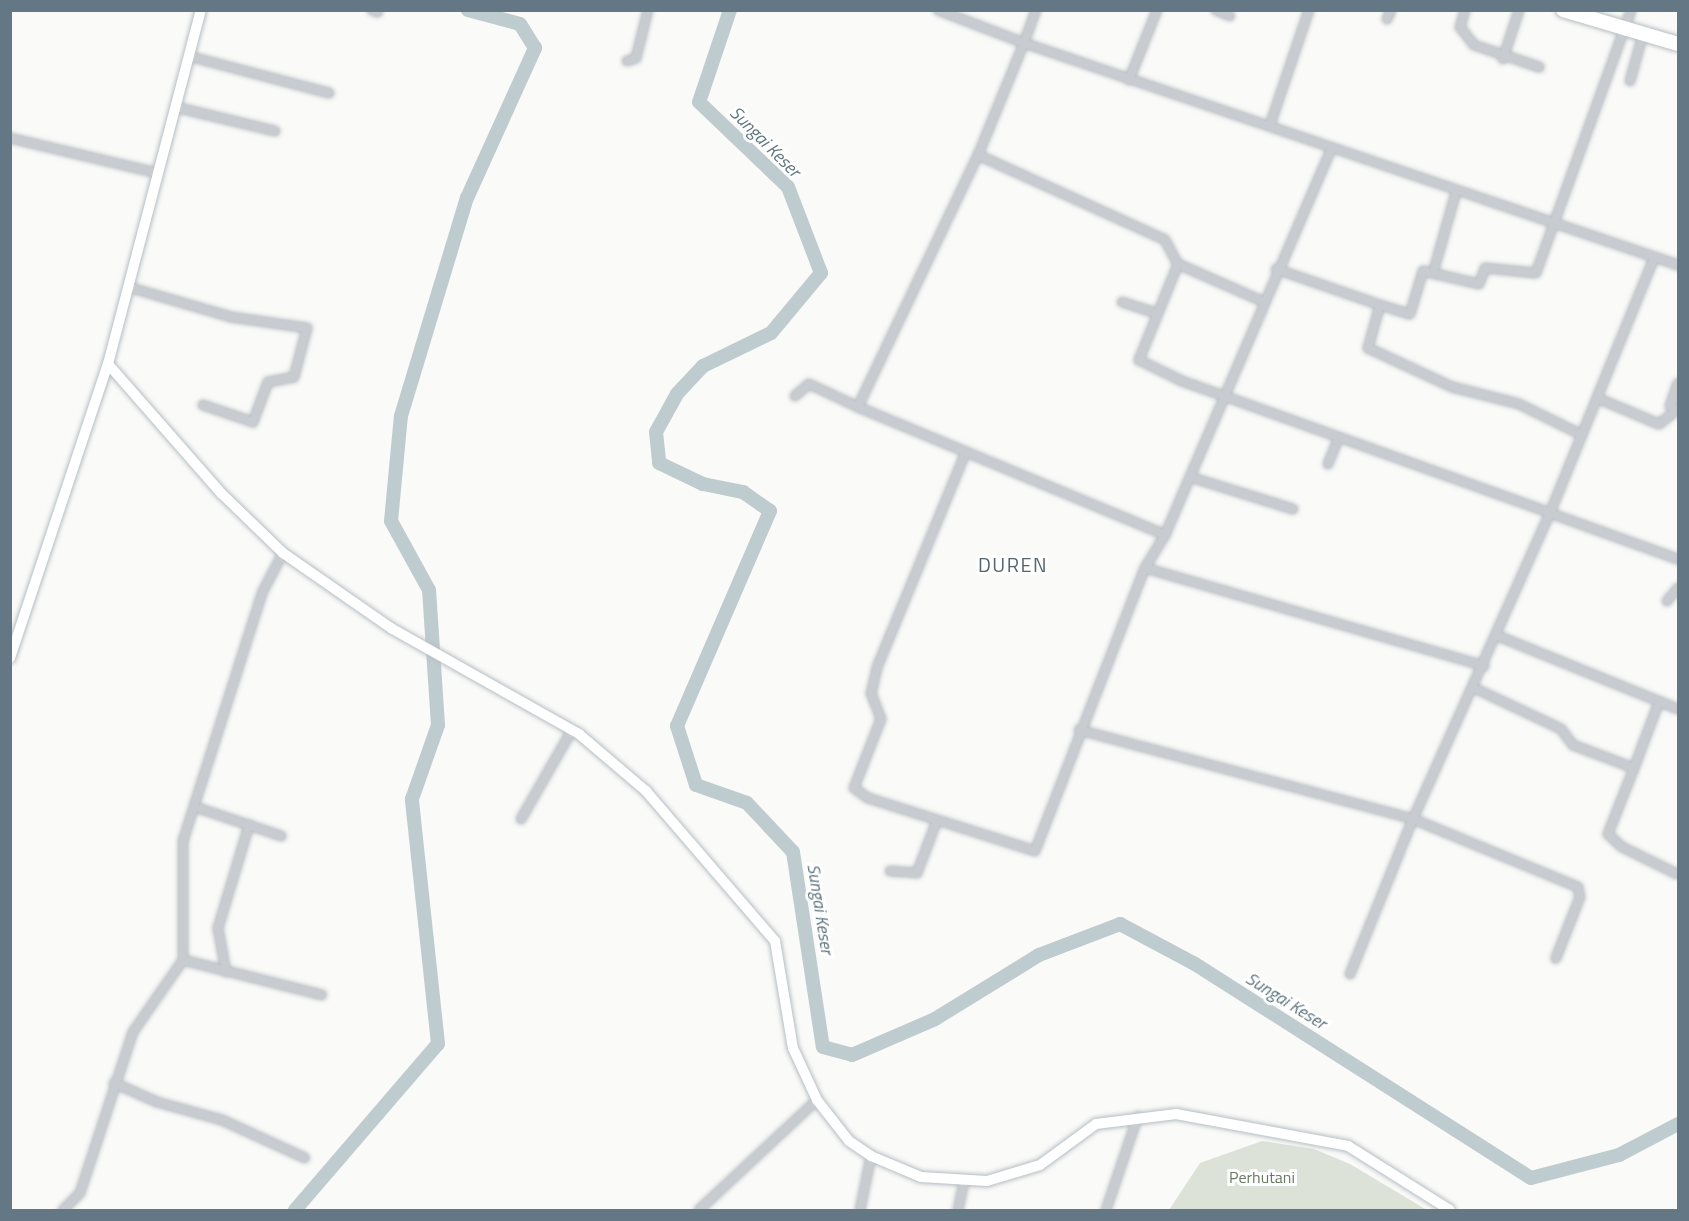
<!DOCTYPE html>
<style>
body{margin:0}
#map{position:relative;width:1689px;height:1221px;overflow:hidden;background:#fafaf8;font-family:"Titillium Web",sans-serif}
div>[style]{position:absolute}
.green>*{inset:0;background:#dce2d8}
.river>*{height:14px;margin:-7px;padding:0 7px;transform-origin:7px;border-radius:7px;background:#becbcf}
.roads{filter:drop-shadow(0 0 2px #b7bec3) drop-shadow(0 0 2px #b7bec3)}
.street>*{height:8px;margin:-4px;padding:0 4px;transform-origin:4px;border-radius:4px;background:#c8ccd0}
.secondary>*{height:10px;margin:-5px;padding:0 5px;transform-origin:5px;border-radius:5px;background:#fff}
.highway>*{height:14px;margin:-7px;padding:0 7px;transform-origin:7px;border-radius:7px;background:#fff}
span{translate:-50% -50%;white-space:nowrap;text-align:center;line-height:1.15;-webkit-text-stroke:6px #fff;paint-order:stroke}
.park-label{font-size:16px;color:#687b62}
.water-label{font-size:18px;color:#5e767e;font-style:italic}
.quarter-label{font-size:20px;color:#55656f;letter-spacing:1.5px}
.frame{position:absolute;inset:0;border:12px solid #637785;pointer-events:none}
</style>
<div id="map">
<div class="green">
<i style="clip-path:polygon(1262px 1141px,1314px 1149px,1350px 1164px,1427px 1210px,1169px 1210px,1200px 1163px)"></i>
</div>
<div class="river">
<i style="left:730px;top:10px;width:97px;rotate:108.6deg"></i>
<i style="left:699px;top:102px;width:123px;rotate:43.7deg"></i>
<i style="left:788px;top:187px;width:92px;rotate:69deg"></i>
<i style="left:821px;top:273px;width:78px;rotate:129.8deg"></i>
<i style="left:771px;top:333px;width:76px;rotate:154.1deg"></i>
<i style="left:703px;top:366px;width:38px;rotate:133deg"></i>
<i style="left:677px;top:394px;width:43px;rotate:118.9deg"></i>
<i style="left:656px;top:432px;width:31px;rotate:84deg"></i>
<i style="left:659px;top:463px;width:49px;rotate:25.5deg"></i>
<i style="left:703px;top:484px;width:41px;rotate:11.3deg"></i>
<i style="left:743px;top:492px;width:33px;rotate:35deg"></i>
<i style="left:770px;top:511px;width:234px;rotate:113.4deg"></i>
<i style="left:677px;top:726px;width:62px;rotate:72.1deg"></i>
<i style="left:696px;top:785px;width:54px;rotate:19.4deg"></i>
<i style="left:747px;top:803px;width:67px;rotate:46.8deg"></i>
<i style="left:793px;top:852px;width:197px;rotate:81.3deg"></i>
<i style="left:823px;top:1047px;width:30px;rotate:15deg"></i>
<i style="left:852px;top:1055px;width:90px;rotate:-23.4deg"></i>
<i style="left:935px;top:1019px;width:122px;rotate:-31.6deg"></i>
<i style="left:1039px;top:955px;width:87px;rotate:-20.9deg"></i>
<i style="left:1120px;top:924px;width:85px;rotate:28.1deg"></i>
<i style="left:1195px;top:964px;width:398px;rotate:32.5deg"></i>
<i style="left:1531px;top:1178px;width:91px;rotate:-14.6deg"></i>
<i style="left:1619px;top:1155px;width:67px;rotate:-27.7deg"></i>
<i style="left:295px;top:1210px;width:219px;rotate:-49.3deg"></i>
<i style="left:438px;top:1044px;width:246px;rotate:-96.1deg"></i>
<i style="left:412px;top:799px;width:78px;rotate:-70.6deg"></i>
<i style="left:438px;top:725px;width:135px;rotate:-93.8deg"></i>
<i style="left:429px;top:590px;width:79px;rotate:-118.8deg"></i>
<i style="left:391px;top:521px;width:105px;rotate:-84.6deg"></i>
<i style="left:401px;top:416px;width:228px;rotate:-73.2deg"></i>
<i style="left:467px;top:198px;width:165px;rotate:-65.6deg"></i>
<i style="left:535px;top:48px;width:28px;rotate:-122deg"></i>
<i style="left:520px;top:24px;width:54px;rotate:-164.9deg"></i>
</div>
<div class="roads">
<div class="street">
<i style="left:372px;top:10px;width:6px;rotate:18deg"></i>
<i style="left:938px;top:10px;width:92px;rotate:21deg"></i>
<i style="left:1024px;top:43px;width:121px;rotate:112.3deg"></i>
<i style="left:978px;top:155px;width:279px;rotate:115.5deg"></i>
<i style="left:858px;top:407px;width:333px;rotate:22.6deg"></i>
<i style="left:1165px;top:535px;width:419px;rotate:-66.7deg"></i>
<i style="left:1036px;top:10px;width:35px;rotate:110deg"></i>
<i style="left:1024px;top:43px;width:691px;rotate:18.75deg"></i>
<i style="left:1216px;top:10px;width:15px;rotate:23deg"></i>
<i style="left:1465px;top:10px;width:18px;rotate:106deg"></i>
<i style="left:1460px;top:27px;width:23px;rotate:52deg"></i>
<i style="left:1474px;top:45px;width:69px;rotate:18.7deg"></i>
<i style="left:1387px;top:19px;width:10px;rotate:-66deg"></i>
<i style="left:188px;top:56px;width:146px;rotate:14.7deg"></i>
<i style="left:1503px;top:59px;width:52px;rotate:-71.9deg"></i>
<i style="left:627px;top:61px;width:9px;rotate:-18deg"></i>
<i style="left:636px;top:58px;width:49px;rotate:-76deg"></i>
<i style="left:1129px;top:80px;width:75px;rotate:-68.2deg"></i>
<i style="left:1630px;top:81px;width:49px;rotate:-74.5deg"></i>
<i style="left:175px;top:107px;width:103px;rotate:13.5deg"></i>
<i style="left:1270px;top:125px;width:121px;rotate:-71.3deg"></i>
<i style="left:10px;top:138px;width:151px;rotate:13.4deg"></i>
<i style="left:978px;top:155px;width:205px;rotate:24.4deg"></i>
<i style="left:1165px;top:240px;width:27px;rotate:62deg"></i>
<i style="left:1178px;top:264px;width:92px;rotate:23.8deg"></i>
<i style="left:1178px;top:264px;width:104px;rotate:112.1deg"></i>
<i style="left:1139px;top:360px;width:48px;rotate:26deg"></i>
<i style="left:1182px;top:381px;width:391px;rotate:19.7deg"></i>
<i style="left:1550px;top:513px;width:275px;rotate:-67.8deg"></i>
<i style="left:1276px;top:269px;width:110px;rotate:19.1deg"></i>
<i style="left:1380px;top:305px;width:45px;rotate:105.6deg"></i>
<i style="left:1368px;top:348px;width:93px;rotate:24.9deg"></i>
<i style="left:1452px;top:387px;width:69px;rotate:14.2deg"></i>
<i style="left:1519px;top:404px;width:70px;rotate:26.2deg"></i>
<i style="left:1433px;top:273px;width:84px;rotate:-74.1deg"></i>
<i style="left:128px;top:287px;width:107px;rotate:16.2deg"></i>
<i style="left:231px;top:317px;width:77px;rotate:8.2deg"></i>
<i style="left:307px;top:328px;width:51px;rotate:104.9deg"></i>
<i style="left:294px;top:377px;width:26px;rotate:169deg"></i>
<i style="left:268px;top:382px;width:43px;rotate:110.6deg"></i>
<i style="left:253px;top:422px;width:53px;rotate:-161.2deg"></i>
<i style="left:1122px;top:302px;width:36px;rotate:18deg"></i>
<i style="left:1380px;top:305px;width:31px;rotate:17deg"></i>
<i style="left:1410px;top:314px;width:45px;rotate:-73.2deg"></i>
<i style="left:1423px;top:271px;width:57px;rotate:13.1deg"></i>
<i style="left:1479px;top:284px;width:17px;rotate:-69deg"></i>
<i style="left:1485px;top:268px;width:51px;rotate:5.6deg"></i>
<i style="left:1536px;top:273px;width:280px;rotate:-70.1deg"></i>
<i style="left:795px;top:396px;width:18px;rotate:-41deg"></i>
<i style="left:809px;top:384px;width:54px;rotate:25.1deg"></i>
<i style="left:1597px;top:398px;width:67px;rotate:22.8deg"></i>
<i style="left:1659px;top:424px;width:24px;rotate:-38deg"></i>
<i style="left:1676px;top:410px;width:7px;rotate:-146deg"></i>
<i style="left:1670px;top:406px;width:24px;rotate:-71deg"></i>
<i style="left:965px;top:454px;width:231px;rotate:112.4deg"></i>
<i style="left:877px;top:668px;width:26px;rotate:103deg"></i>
<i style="left:871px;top:693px;width:28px;rotate:69deg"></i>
<i style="left:881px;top:719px;width:74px;rotate:111.4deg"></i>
<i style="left:854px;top:788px;width:17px;rotate:36deg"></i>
<i style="left:868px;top:798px;width:175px;rotate:17.6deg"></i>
<i style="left:1035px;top:851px;width:304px;rotate:-68.8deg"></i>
<i style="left:1145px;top:568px;width:39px;rotate:-59deg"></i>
<i style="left:1328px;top:464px;width:29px;rotate:-68deg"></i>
<i style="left:1190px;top:477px;width:108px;rotate:17.3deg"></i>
<i style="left:1145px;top:568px;width:353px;rotate:16.1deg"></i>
<i style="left:1667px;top:601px;width:17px;rotate:-50deg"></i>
<i style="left:1498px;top:636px;width:194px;rotate:22.1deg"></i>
<i style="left:1474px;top:688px;width:96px;rotate:25.2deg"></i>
<i style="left:1561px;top:729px;width:20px;rotate:53deg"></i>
<i style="left:1573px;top:745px;width:65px;rotate:20.7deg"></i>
<i style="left:1634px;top:768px;width:71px;rotate:-69.3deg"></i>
<i style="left:1079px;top:730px;width:346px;rotate:14.9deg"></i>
<i style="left:1413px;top:819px;width:335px;rotate:-65.9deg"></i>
<i style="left:1550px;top:513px;width:136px;rotate:19.8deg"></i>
<i style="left:1634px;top:768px;width:71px;rotate:111.5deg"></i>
<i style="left:1608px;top:834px;width:19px;rotate:43deg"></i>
<i style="left:1622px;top:847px;width:61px;rotate:26.1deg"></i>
<i style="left:195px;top:807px;width:91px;rotate:18.6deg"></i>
<i style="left:521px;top:819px;width:103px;rotate:-60.2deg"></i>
<i style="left:890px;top:871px;width:27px;rotate:4deg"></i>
<i style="left:917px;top:873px;width:53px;rotate:-69.2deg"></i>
<i style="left:183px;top:960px;width:143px;rotate:14.1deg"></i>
<i style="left:226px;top:972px;width:45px;rotate:-100.3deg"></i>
<i style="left:218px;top:928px;width:108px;rotate:-73.2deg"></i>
<i style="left:1350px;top:974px;width:167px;rotate:-67.9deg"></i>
<i style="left:1413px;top:819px;width:178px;rotate:22.4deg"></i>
<i style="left:1578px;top:887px;width:10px;rotate:79deg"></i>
<i style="left:1580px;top:897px;width:66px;rotate:111.5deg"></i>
<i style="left:114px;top:1083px;width:47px;rotate:23.8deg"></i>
<i style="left:157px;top:1102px;width:67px;rotate:15.5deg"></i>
<i style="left:222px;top:1120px;width:91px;rotate:24.6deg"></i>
<i style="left:63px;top:1210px;width:24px;rotate:-45deg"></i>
<i style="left:80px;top:1193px;width:169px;rotate:-71.8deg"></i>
<i style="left:133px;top:1032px;width:88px;rotate:-55.2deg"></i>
<i style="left:183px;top:960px;width:119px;rotate:-90deg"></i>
<i style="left:183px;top:841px;width:262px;rotate:-72.3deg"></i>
<i style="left:263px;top:591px;width:43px;rotate:-62.2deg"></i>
<i style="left:699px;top:1210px;width:161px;rotate:-43deg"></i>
<i style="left:860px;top:1210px;width:55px;rotate:-78.5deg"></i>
<i style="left:958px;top:1210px;width:29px;rotate:-78deg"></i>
<i style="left:1106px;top:1210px;width:99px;rotate:-71.2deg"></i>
</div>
<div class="secondary">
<i style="left:108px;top:364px;width:173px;rotate:48.8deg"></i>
<i style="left:222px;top:494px;width:85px;rotate:44deg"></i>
<i style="left:283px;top:553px;width:131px;rotate:34.8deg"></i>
<i style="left:391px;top:628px;width:216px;rotate:29.4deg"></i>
<i style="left:579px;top:734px;width:88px;rotate:40.4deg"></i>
<i style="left:646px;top:791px;width:198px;rotate:49.3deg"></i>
<i style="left:775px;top:941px;width:109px;rotate:80.5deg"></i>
<i style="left:793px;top:1048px;width:57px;rotate:65.2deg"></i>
<i style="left:817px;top:1100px;width:52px;rotate:52deg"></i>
<i style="left:849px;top:1141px;width:27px;rotate:34deg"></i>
<i style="left:871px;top:1156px;width:54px;rotate:22.8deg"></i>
<i style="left:921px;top:1177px;width:66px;rotate:3.5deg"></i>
<i style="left:987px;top:1181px;width:55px;rotate:-16.8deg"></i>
<i style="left:1040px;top:1165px;width:69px;rotate:-36.2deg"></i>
<i style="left:1096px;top:1124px;width:81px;rotate:-7.1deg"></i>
<i style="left:1176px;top:1114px;width:175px;rotate:10.5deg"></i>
<i style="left:1348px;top:1146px;width:120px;rotate:32.1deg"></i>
<i style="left:10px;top:658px;width:310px;rotate:-71.6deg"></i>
<i style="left:108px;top:364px;width:366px;rotate:-75.3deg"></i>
</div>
<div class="highway">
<i style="left:1563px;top:10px;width:120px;rotate:16.5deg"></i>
</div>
</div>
<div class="park-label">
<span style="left:1262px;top:1177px">Perhutani</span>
</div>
<div class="water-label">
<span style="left:765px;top:142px;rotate:45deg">Sungai Keser</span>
<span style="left:820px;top:909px;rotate:81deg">Sungai Keser</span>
<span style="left:1286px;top:1001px;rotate:32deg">Sungai Keser</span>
</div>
<div class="quarter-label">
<span style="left:1013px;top:564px">DUREN</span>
</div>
<div class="frame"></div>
</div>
